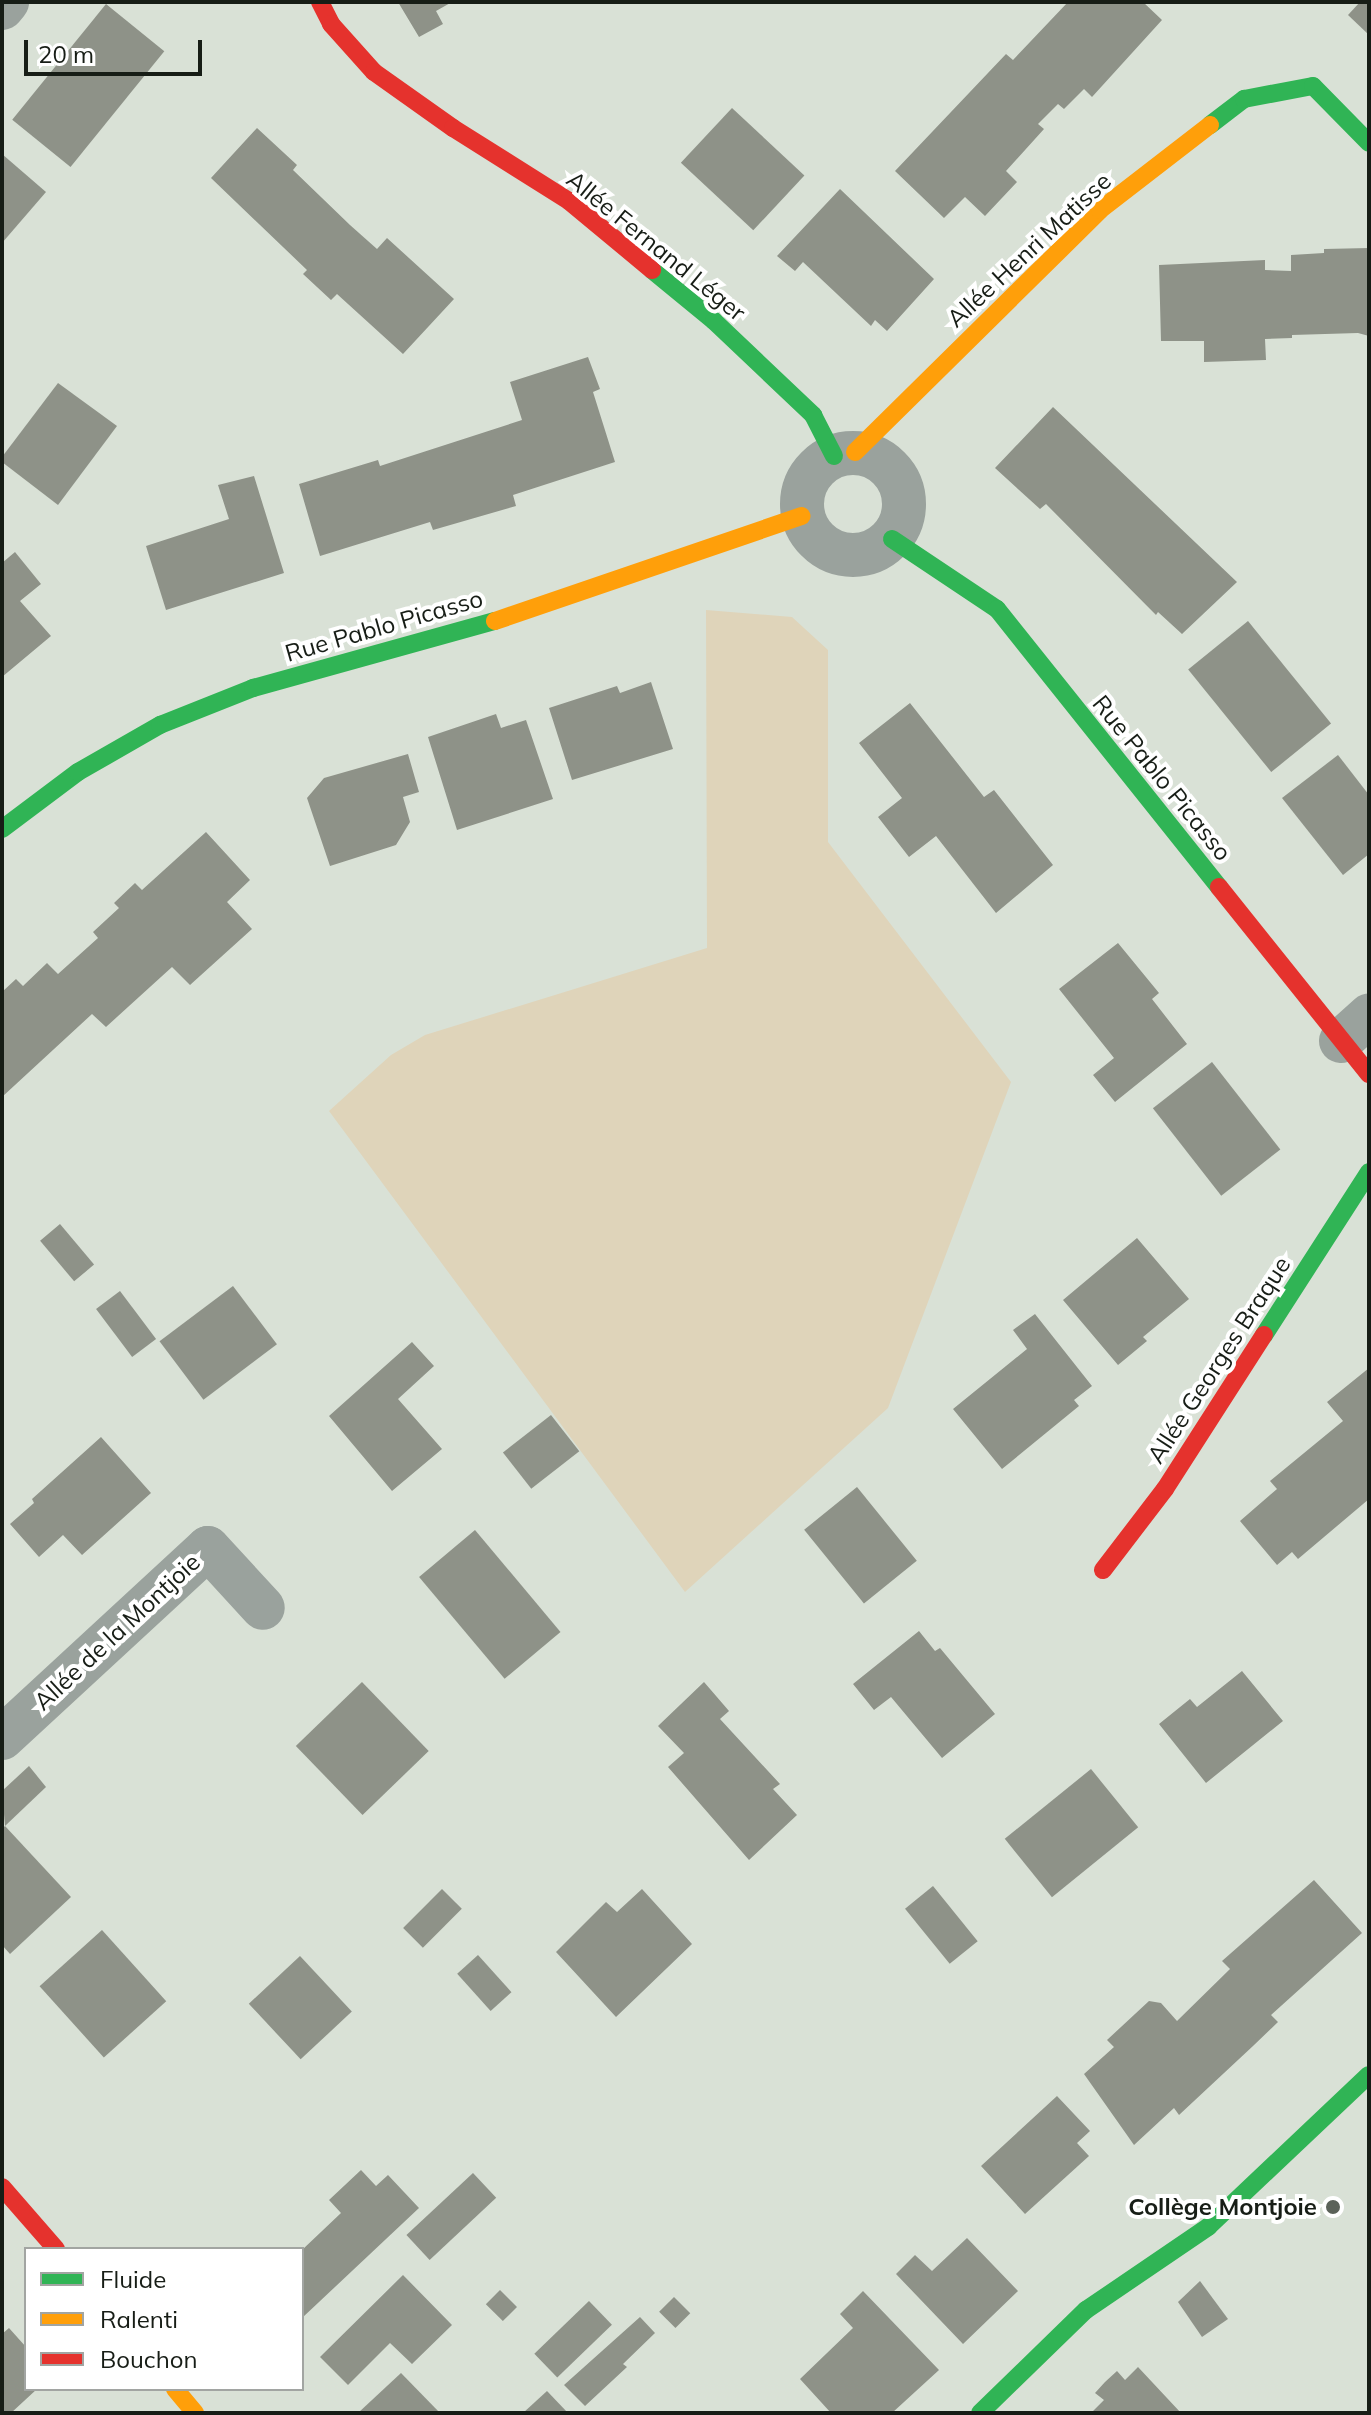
<!DOCTYPE html>
<meta charset="utf-8">
<style>
body{margin:0}
#map{position:relative;width:1371px;height:2415px;overflow:hidden;background:#d9e1d6;font-family:Mulish,sans-serif}
div>[style]{position:absolute}
.green>*{inset:0;background:#dfd4ba}
.building>*{inset:0;background:#8e9288;transform-origin:0 0}
.street>*{height:44px;margin:-22px;padding:0 22px;transform-origin:22px;border-radius:22px;background:#9aa29d}
.street>.ring{margin:-22px;padding:0;box-sizing:content-box;background:none;border:44px solid #9aa29d;border-radius:50%}
.fast>*{height:18px;margin:-9px;padding:0 9px;transform-origin:9px;border-radius:9px;background:#30b455}
.slow>*{height:18px;margin:-9px;padding:0 9px;transform-origin:9px;border-radius:9px;background:#ff9f0a}
.jam>*{height:18px;margin:-9px;padding:0 9px;transform-origin:9px;border-radius:9px;background:#e5322d}
.dots>*{width:22px;height:22px;translate:-50% -50%;box-sizing:border-box;border:4px solid #fff;border-radius:50%}
span{translate:-50% -50%;white-space:nowrap;text-align:center;line-height:1.15;-webkit-text-stroke:8px #fff;paint-order:stroke}
.street-label{font-size:24px;color:#171d16}
.poi-label{font-size:24px;color:#171d16;font-weight:700}
.right{translate:-100% -50%;text-align:right}
.frame{position:absolute;inset:0;border:4px solid #171d16;pointer-events:none}
.legend{position:absolute;left:24px;top:2247px;width:280px;height:144px;box-sizing:border-box;background:#fff;border:2px solid #a2a5a2;margin:0;padding:10px 14px;list-style:none;font-size:24px;color:#171d16}
.legend li{display:flex;align-items:center;gap:16px;height:40px}
.legend b{width:40px;border:2px solid #a2a5a2}
.scale{position:absolute;left:24px;top:40px;width:178px;height:36px;box-sizing:border-box;border:4px solid #171d16;border-top:0;padding-left:10px;font-size:24px;line-height:28px;white-space:nowrap;color:#171d16;-webkit-text-stroke:6px #fff;paint-order:stroke}
</style>
<div id="map">
<div class="green">
<i style="clip-path:polygon(706px 610px,792px 617px,828px 650px,828px 842px,1011px 1082px,888px 1408px,685px 1592px,329px 1111px,391px 1055px,425px 1035px,707px 948px)"></i>
</div>
<div class="building">
<i style="clip-path:polygon(398px 2px,452px 2px,436px 11px,443px 24px,419px 37px)"></i>
<i style="clip-path:polygon(1068px 2px,1143px 2px,1162px 20px,1092px 97px,1084px 89px,1064px 109px,1058px 104px,1038px 124px,1044px 129px,1006px 171px,1017px 182px,985px 216px,965px 197px,944px 218px,895px 171px,1006px 54px,1013px 60px)"></i>
<i style="clip-path:polygon(1360px 2px,1369px 2px,1369px 35px,1348px 15px)"></i>
<i style="left:106px;top:4px;width:75px;height:149px;rotate:39deg"></i>
<i style="left:732px;top:108px;width:99px;height:75px;rotate:43deg"></i>
<i style="clip-path:polygon(257px 128px,297px 165px,293px 170px,350px 225px,377px 249px,387px 238px,454px 299px,403px 354px,337px 294px,331px 300px,303px 274px,307px 270px,211px 178px)"></i>
<i style="clip-path:polygon(2px 154px,46px 192px,2px 243px)"></i>
<i style="clip-path:polygon(840px 189px,934px 279px,887px 331px,875px 320px,871px 326px,803px 262px,795px 271px,777px 256px)"></i>
<i style="clip-path:polygon(1369px 248px,1369px 336px,1358px 333px,1292px 335px,1292px 338px,1265px 339px,1266px 360px,1204px 362px,1204px 341px,1161px 341px,1159px 265px,1265px 260px,1265px 270px,1291px 271px,1291px 255px,1324px 253px,1324px 249px)"></i>
<i style="clip-path:polygon(588px 357px,600px 389px,593px 392px,615px 462px,513px 495px,516px 506px,433px 530px,430px 522px,320px 556px,299px 484px,378px 460px,380px 466px,522px 420px,510px 382px)"></i>
<i style="clip-path:polygon(58px 383px,117px 426px,58px 505px,2px 462px,2px 457px)"></i>
<i style="clip-path:polygon(1053px 407px,1237px 582px,1182px 634px,1158px 612px,1156px 615px,1046px 504px,1040px 509px,995px 468px)"></i>
<i style="clip-path:polygon(254px 476px,284px 573px,166px 610px,146px 546px,229px 519px,218px 485px)"></i>
<i style="clip-path:polygon(15px 552px,41px 584px,20px 601px,51px 636px,2px 677px,2px 563px)"></i>
<i style="left:1248px;top:621px;width:132px;height:77px;rotate:51deg"></i>
<i style="clip-path:polygon(651px 682px,673px 749px,572px 780px,549px 708px,617px 686px,620px 693px)"></i>
<i style="clip-path:polygon(910px 703px,984px 797px,994px 790px,1053px 865px,996px 913px,936px 836px,909px 857px,878px 817px,902px 798px,859px 743px)"></i>
<i style="clip-path:polygon(496px 714px,501px 728px,526px 720px,553px 799px,457px 830px,428px 737px)"></i>
<i style="clip-path:polygon(408px 754px,419px 792px,403px 797px,410px 822px,396px 845px,330px 866px,307px 798px,324px 778px)"></i>
<i style="clip-path:polygon(1338px 755px,1369px 795px,1369px 854px,1343px 875px,1282px 798px)"></i>
<i style="clip-path:polygon(206px 832px,250px 880px,227px 902px,252px 929px,190px 985px,172px 967px,106px 1027px,92px 1014px,2px 1097px,2px 992px,16px 979px,23px 986px,47px 963px,58px 974px,98px 938px,93px 932px,119px 908px,114px 903px,135px 883px,142px 890px)"></i>
<i style="clip-path:polygon(1118px 943px,1159px 993px,1152px 999px,1187px 1044px,1115px 1102px,1093px 1075px,1114px 1058px,1059px 989px)"></i>
<i style="left:1212px;top:1062px;width:111px;height:75px;rotate:52deg"></i>
<i style="left:60px;top:1224px;width:53px;height:26px;rotate:50deg"></i>
<i style="clip-path:polygon(1137px 1238px,1189px 1299px,1143px 1337px,1147px 1341px,1118px 1365px,1063px 1300px)"></i>
<i style="left:233px;top:1286px;width:73px;height:92px;rotate:53deg"></i>
<i style="left:120px;top:1291px;width:60px;height:30px;rotate:53deg"></i>
<i style="clip-path:polygon(1035px 1314px,1092px 1386px,1074px 1400px,1079px 1406px,1002px 1469px,953px 1409px,1027px 1349px,1013px 1330px)"></i>
<i style="clip-path:polygon(412px 1342px,434px 1366px,398px 1399px,442px 1449px,392px 1491px,329px 1416px)"></i>
<i style="clip-path:polygon(1369px 1368px,1369px 1499px,1298px 1559px,1292px 1552px,1277px 1565px,1240px 1521px,1277px 1489px,1270px 1481px,1343px 1421px,1327px 1402px)"></i>
<i style="left:551px;top:1415px;width:46px;height:61px;rotate:52deg"></i>
<i style="clip-path:polygon(101px 1437px,151px 1493px,82px 1555px,63px 1535px,39px 1557px,10px 1524px,34px 1503px,32px 1499px)"></i>
<i style="left:857px;top:1487px;width:95px;height:68px;rotate:51deg"></i>
<i style="left:475px;top:1530px;width:133px;height:73px;rotate:50deg"></i>
<i style="clip-path:polygon(919px 1631px,935px 1651px,940px 1648px,995px 1714px,942px 1758px,891px 1697px,874px 1710px,853px 1684px)"></i>
<i style="clip-path:polygon(1242px 1671px,1283px 1721px,1206px 1783px,1159px 1724px,1190px 1699px,1197px 1707px)"></i>
<i style="left:362px;top:1682px;width:96px;height:92px;rotate:46deg"></i>
<i style="clip-path:polygon(704px 1682px,729px 1711px,720px 1719px,780px 1784px,773px 1789px,797px 1815px,749px 1860px,668px 1767px,684px 1753px,658px 1726px)"></i>
<i style="clip-path:polygon(29px 1766px,46px 1787px,5px 1826px,2px 1791px)"></i>
<i style="left:1091px;top:1769px;width:75px;height:111px;rotate:51deg"></i>
<i style="clip-path:polygon(5px 1826px,71px 1897px,10px 1954px,2px 1945px,2px 1829px)"></i>
<i style="clip-path:polygon(1314px 1880px,1362px 1933px,1271px 2015px,1278px 2022px,1253px 2046px,1179px 2115px,1174px 2108px,1134px 2145px,1084px 2074px,1114px 2047px,1107px 2040px,1149px 2001px,1161px 2003px,1177px 2021px,1230px 1969px,1222px 1961px)"></i>
<i style="left:933px;top:1886px;width:71px;height:36px;rotate:51deg"></i>
<i style="left:442px;top:1889px;width:28px;height:55px;rotate:45deg"></i>
<i style="clip-path:polygon(642px 1889px,692px 1944px,616px 2017px,556px 1952px,606px 1902px,617px 1912px)"></i>
<i style="left:102px;top:1930px;width:96px;height:84px;rotate:48deg"></i>
<i style="left:478px;top:1955px;width:50px;height:28px;rotate:48deg"></i>
<i style="left:300px;top:1956px;width:76px;height:70px;rotate:47deg"></i>
<i style="clip-path:polygon(1057px 2096px,1090px 2131px,1077px 2143px,1089px 2156px,1025px 2214px,981px 2166px)"></i>
<i style="clip-path:polygon(361px 2170px,376px 2186px,388px 2175px,419px 2208px,302px 2318px,302px 2250px,341px 2213px,329px 2200px)"></i>
<i style="left:473px;top:2173px;width:34px;height:91px;rotate:47deg"></i>
<i style="clip-path:polygon(967px 2238px,1018px 2291px,963px 2344px,896px 2274px,915px 2255px,932px 2271px)"></i>
<i style="clip-path:polygon(403px 2275px,452px 2325px,412px 2364px,390px 2343px,348px 2385px,320px 2357px)"></i>
<i style="clip-path:polygon(1200px 2281px,1228px 2319px,1202px 2337px,1178px 2302px)"></i>
<i style="left:500px;top:2290px;width:24px;height:20px;rotate:45deg"></i>
<i style="clip-path:polygon(863px 2291px,939px 2370px,892px 2413px,831px 2413px,800px 2379px,853px 2328px,840px 2314px)"></i>
<i style="left:674px;top:2297px;width:23px;height:21px;rotate:45deg"></i>
<i style="left:589px;top:2301px;width:33px;height:76px;rotate:46deg"></i>
<i style="clip-path:polygon(640px 2317px,655px 2333px,623px 2364px,627px 2367px,585px 2406px,564px 2385px)"></i>
<i style="clip-path:polygon(9px 2328px,26px 2347px,26px 2389px,37px 2389px,11px 2413px,2px 2413px,2px 2334px)"></i>
<i style="clip-path:polygon(1138px 2367px,1181px 2413px,1091px 2413px,1104px 2400px,1095px 2393px,1105px 2382px,1117px 2371px,1125px 2380px)"></i>
<i style="clip-path:polygon(401px 2373px,440px 2413px,358px 2413px)"></i>
<i style="clip-path:polygon(547px 2391px,568px 2413px,523px 2413px)"></i>
</div>
<div class="street">
<i style="left:2px;top:8px;width:8px;rotate:-50deg"></i>
<i class="ring" style="left:802px;top:453px;width:58px;height:58px"></i>
<i style="left:1341px;top:1041px;width:38px;rotate:-42deg"></i>
<i style="left:2px;top:1738px;width:280px;rotate:-42.7deg"></i>
<i style="left:208px;top:1548px;width:81px;rotate:47.5deg"></i>
</div>
<div class="fast">
<i style="left:1210px;top:125px;width:43px;rotate:-37.4deg"></i>
<i style="left:1244px;top:99px;width:70px;rotate:-10.7deg"></i>
<i style="left:1313px;top:86px;width:80px;rotate:45.5deg"></i>
<i style="left:652px;top:270px;width:80px;rotate:39.4deg"></i>
<i style="left:714px;top:321px;width:137px;rotate:43.5deg"></i>
<i style="left:813px;top:415px;width:46px;rotate:62.9deg"></i>
<i style="left:892px;top:539px;width:126px;rotate:33.7deg"></i>
<i style="left:997px;top:609px;width:356px;rotate:51.4deg"></i>
<i style="left:2px;top:829px;width:95px;rotate:-36.9deg"></i>
<i style="left:78px;top:772px;width:95px;rotate:-29.8deg"></i>
<i style="left:160px;top:725px;width:100px;rotate:-21.7deg"></i>
<i style="left:253px;top:688px;width:251px;rotate:-15.5deg"></i>
<i style="left:1264px;top:1335px;width:194px;rotate:-57.2deg"></i>
<i style="left:980px;top:2413px;width:148px;rotate:-44.2deg"></i>
<i style="left:1086px;top:2310px;width:148px;rotate:-34.2deg"></i>
<i style="left:1208px;top:2227px;width:221px;rotate:-43.4deg"></i>
</div>
<div class="slow">
<i style="left:855px;top:452px;width:344px;rotate:-44.6deg"></i>
<i style="left:1100px;top:210px;width:139px;rotate:-37.7deg"></i>
<i style="left:495px;top:621px;width:324px;rotate:-18.9deg"></i>
<i style="left:175px;top:2389px;width:31px;rotate:50deg"></i>
</div>
<div class="jam">
<i style="left:320px;top:2px;width:25px;rotate:63deg"></i>
<i style="left:331px;top:24px;width:64px;rotate:48.1deg"></i>
<i style="left:374px;top:72px;width:97px;rotate:35.3deg"></i>
<i style="left:453px;top:128px;width:137px;rotate:32.2deg"></i>
<i style="left:569px;top:201px;width:108px;rotate:39.7deg"></i>
<i style="left:1219px;top:887px;width:240px;rotate:51.3deg"></i>
<i style="left:1103px;top:1570px;width:102px;rotate:-52.6deg"></i>
<i style="left:1165px;top:1489px;width:183px;rotate:-57.3deg"></i>
<i style="left:2px;top:2187px;width:82px;rotate:48.9deg"></i>
</div>
<div class="dots">
<i style="left:1333px;top:2207px;background:#5b6259"></i>
</div>
<div class="street-label">
<span style="left:656px;top:246px;rotate:39deg">Allée Fernand Léger</span>
<span style="left:1029px;top:250px;rotate:-43deg">Allée Henri Matisse</span>
<span style="left:384px;top:626px;rotate:-16deg">Rue Pablo Picasso</span>
<span style="left:1162px;top:778px;rotate:51deg">Rue Pablo Picasso</span>
<span style="left:1219px;top:1360px;rotate:-57deg">Allée Georges Braque</span>
<span style="left:117px;top:1632px;rotate:-43deg">Allée de la Montjoie</span>
</div>
<div class="poi-label">
<span class="right" style="left:1317px;top:2207px">Collège Montjoie</span>
</div>
<div class="frame"></div>
<ul class="legend">
<li><b style="height:10px;background:#30b455"></b>Fluide</li>
<li><b style="height:10px;background:#ff9f0a"></b>Ralenti</li>
<li><b style="height:10px;background:#e5322d"></b>Bouchon</li>
</ul>
<div class="scale">20 m</div>
</div>
